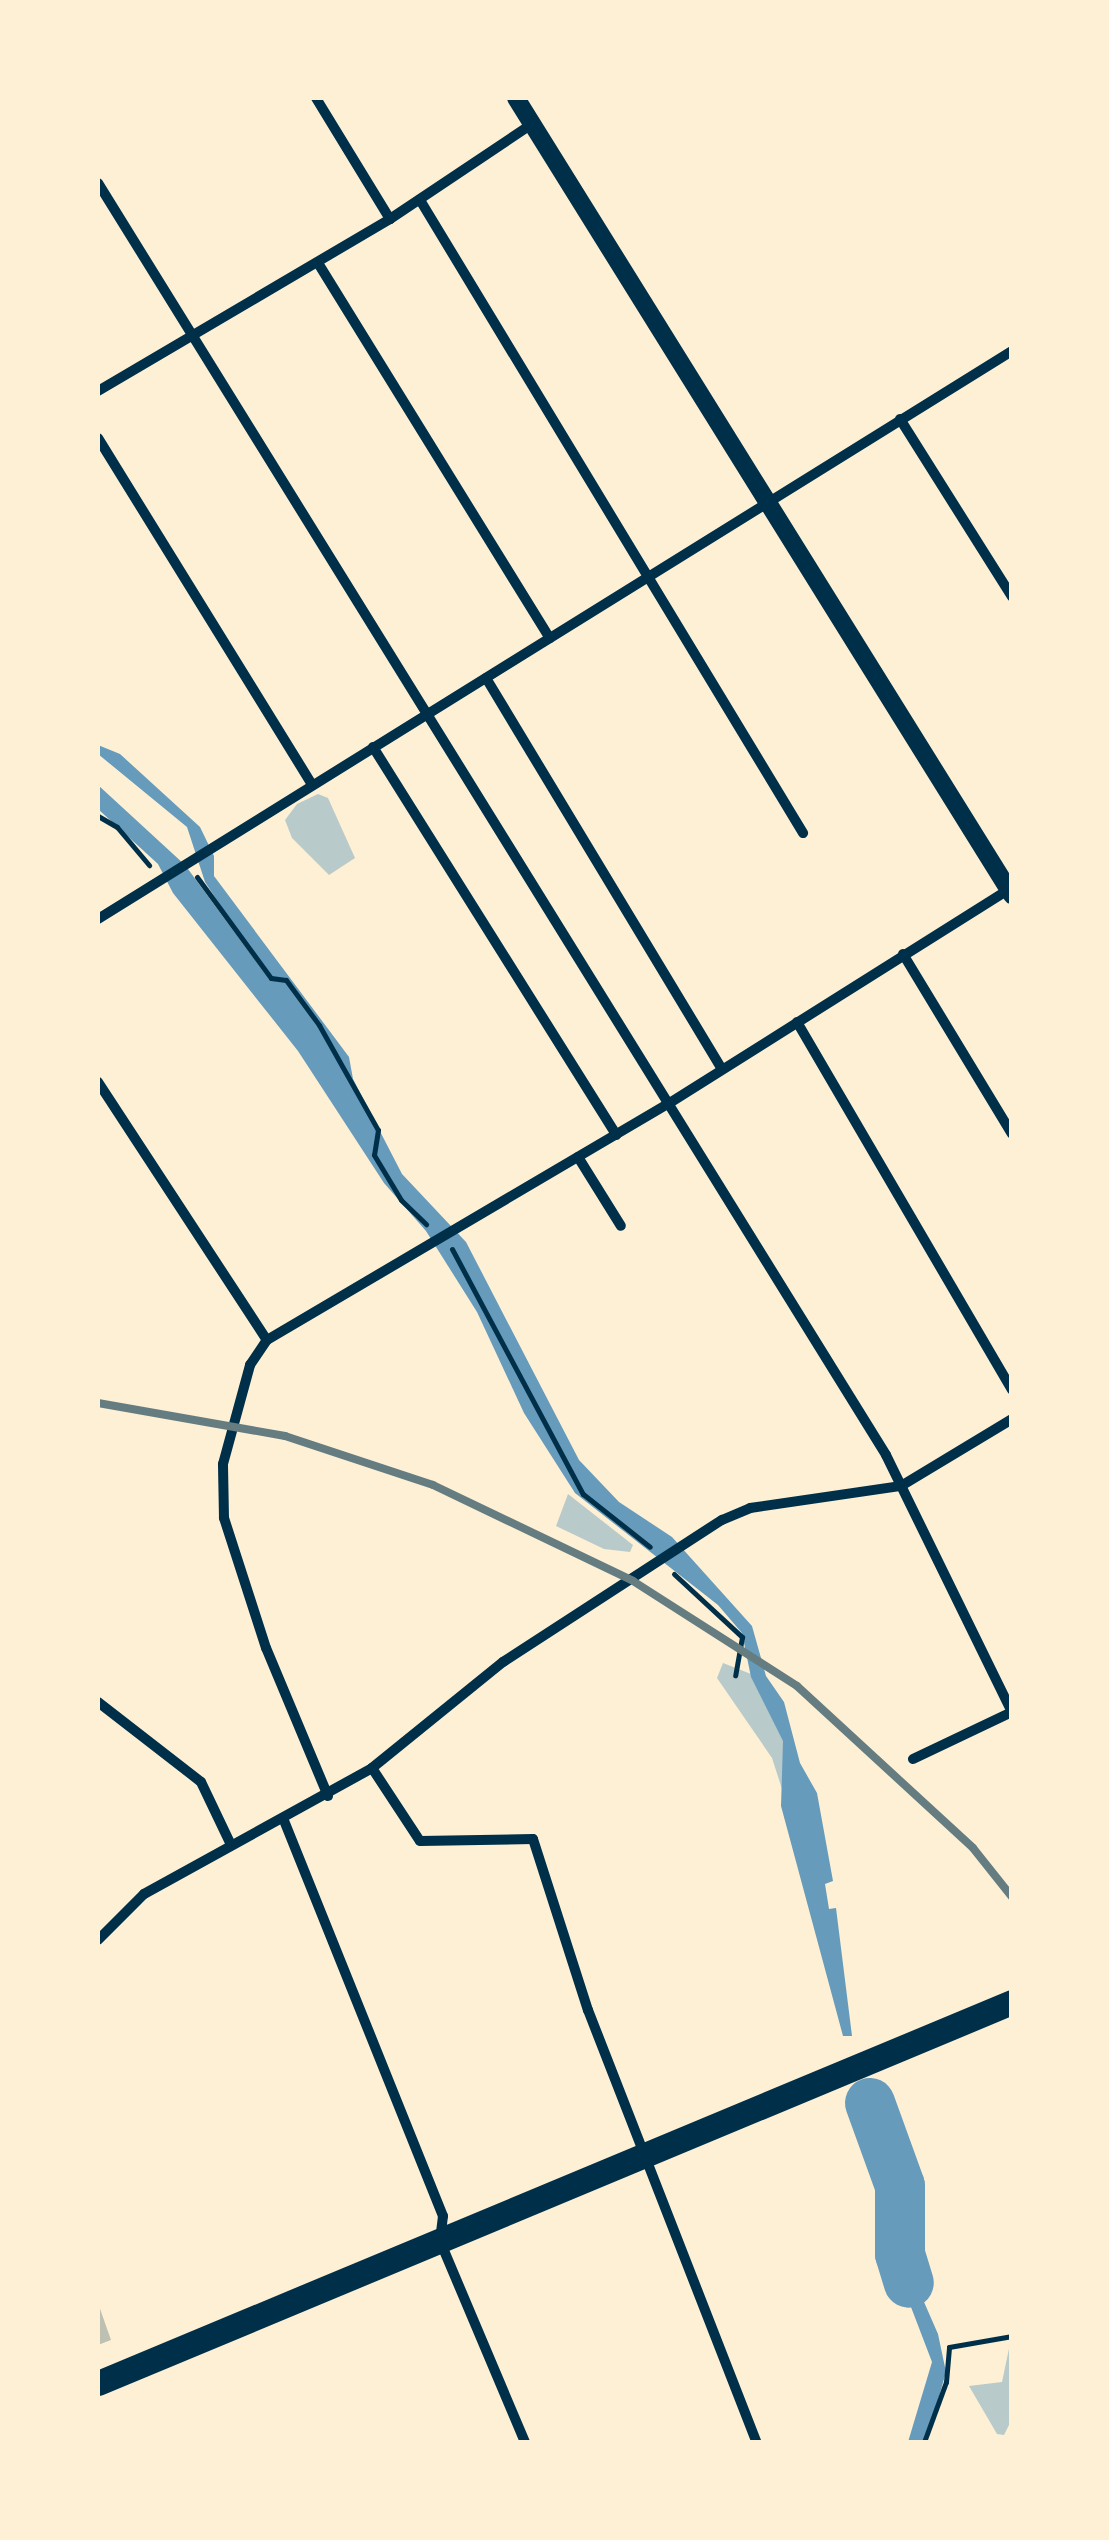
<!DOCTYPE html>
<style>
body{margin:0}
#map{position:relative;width:1109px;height:2540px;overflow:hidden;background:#fdf0d5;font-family:"Zilla Slab",serif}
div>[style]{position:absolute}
.green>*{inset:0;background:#b9caca}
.water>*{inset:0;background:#669bbc}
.river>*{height:50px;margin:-25px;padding:0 25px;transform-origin:25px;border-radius:25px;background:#669bbc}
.building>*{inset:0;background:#bec0b2}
.path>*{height:5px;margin:-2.5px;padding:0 2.5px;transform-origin:2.5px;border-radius:2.5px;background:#003049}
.minor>*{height:10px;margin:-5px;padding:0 5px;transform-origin:5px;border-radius:5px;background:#003049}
.tertiary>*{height:18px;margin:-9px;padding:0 9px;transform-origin:9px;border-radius:9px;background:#003049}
.primary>*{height:25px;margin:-12.5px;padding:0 12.5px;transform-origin:12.5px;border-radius:12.5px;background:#003049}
.rail>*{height:8px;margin:-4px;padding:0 4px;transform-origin:4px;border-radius:4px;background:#657d81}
span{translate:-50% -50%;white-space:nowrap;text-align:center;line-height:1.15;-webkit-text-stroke:10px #fdf0d5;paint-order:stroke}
.frame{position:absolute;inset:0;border:100px solid #fdf0d5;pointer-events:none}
</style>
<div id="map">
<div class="green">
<i style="clip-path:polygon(318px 794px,328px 798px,355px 858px,329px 875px,292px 838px,285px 820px,297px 804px)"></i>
<i style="clip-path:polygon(568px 1494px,633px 1545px,630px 1552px,604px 1549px,556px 1526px)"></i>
<i style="clip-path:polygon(723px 1663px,751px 1674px,771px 1706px,785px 1739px,782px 1789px,772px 1758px,717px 1678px)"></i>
<i style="clip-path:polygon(1011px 2339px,1010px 2423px,1004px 2435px,997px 2434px,969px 2386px,1002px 2382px)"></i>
</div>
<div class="water">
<i style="clip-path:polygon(98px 745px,120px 754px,200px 827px,214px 856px,214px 876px,349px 1057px,353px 1079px,402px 1174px,466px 1242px,579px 1460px,619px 1502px,672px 1537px,752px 1626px,766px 1676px,784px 1702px,800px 1763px,817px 1793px,833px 1881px,825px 1884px,829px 1909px,836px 1908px,852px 2036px,843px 2036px,781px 1806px,783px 1741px,751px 1677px,742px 1633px,718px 1605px,575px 1493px,524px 1413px,477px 1312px,426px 1231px,384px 1183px,298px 1051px,173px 893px,158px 864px,98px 809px,98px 785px,185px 865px,266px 975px,205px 882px,187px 827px,98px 754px)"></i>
<i style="clip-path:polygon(898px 2218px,904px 2219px,907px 2263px,938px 2334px,946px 2372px,926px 2442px,908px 2442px,932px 2362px,893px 2260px)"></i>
</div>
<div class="river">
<i style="left:870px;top:2103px;width:88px;rotate:70.1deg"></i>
<i style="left:900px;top:2186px;width:68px;rotate:90deg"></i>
<i style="left:900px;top:2254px;width:30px;rotate:73deg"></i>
</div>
<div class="building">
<i style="clip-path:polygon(98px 2303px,111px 2340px,98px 2345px)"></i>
</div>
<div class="path">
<i style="left:98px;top:816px;width:22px;rotate:30deg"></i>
<i style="left:117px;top:827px;width:50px;rotate:49.9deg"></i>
<i style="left:197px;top:877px;width:125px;rotate:53.8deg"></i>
<i style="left:271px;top:978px;width:15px;rotate:8deg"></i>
<i style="left:286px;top:980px;width:56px;rotate:53.7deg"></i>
<i style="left:319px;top:1025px;width:120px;rotate:60.7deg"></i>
<i style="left:378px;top:1130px;width:25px;rotate:99deg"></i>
<i style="left:374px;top:1155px;width:52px;rotate:59deg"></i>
<i style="left:401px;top:1200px;width:35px;rotate:44deg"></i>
<i style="left:452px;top:1249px;width:278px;rotate:61.9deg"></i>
<i style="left:583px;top:1494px;width:85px;rotate:38.3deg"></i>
<i style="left:674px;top:1574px;width:93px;rotate:42.8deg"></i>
<i style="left:742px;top:1637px;width:39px;rotate:100deg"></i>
<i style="left:924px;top:2442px;width:64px;rotate:-69.9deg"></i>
<i style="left:946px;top:2382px;width:35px;rotate:-85deg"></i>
<i style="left:949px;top:2347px;width:64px;rotate:-9.9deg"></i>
</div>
<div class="minor">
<i style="left:316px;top:98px;width:142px;rotate:58.6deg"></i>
<i style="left:98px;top:183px;width:1496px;rotate:58.22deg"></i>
<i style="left:886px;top:1455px;width:286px;rotate:63.9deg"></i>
<i style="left:420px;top:200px;width:740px;rotate:58.82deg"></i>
<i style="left:318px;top:263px;width:441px;rotate:58.3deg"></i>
<i style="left:98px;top:391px;width:339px;rotate:-30.5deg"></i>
<i style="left:390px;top:219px;width:171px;rotate:-33.8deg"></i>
<i style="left:900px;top:419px;width:210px;rotate:57.8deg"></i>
<i style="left:98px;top:438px;width:407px;rotate:58.3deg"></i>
<i style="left:486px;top:678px;width:457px;rotate:58.9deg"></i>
<i style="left:373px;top:747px;width:458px;rotate:57.9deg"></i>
<i style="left:98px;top:919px;width:1076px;rotate:-31.86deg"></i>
<i style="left:903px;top:954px;width:210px;rotate:58.8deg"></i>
<i style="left:797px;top:1022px;width:426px;rotate:59.7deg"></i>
<i style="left:98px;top:1082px;width:308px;rotate:56.8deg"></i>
<i style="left:578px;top:1157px;width:81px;rotate:58.1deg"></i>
<i style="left:98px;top:1702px;width:130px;rotate:37.8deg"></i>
<i style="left:201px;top:1782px;width:70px;rotate:64.5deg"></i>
<i style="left:913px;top:1759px;width:110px;rotate:-25.4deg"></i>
<i style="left:372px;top:1768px;width:87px;rotate:56.7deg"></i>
<i style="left:420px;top:1841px;width:113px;rotate:-1deg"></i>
<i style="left:533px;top:1839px;width:180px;rotate:72.2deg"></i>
<i style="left:588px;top:2010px;width:464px;rotate:68.7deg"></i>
<i style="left:328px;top:1796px;width:160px;rotate:-112.7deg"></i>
<i style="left:266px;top:1648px;width:137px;rotate:-107.9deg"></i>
<i style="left:224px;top:1518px;width:54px;rotate:-91.1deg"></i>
<i style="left:223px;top:1464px;width:103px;rotate:-74.7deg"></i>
<i style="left:250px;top:1365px;width:30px;rotate:-56deg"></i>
<i style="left:267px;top:1340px;width:465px;rotate:-30.5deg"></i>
<i style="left:668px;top:1104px;width:405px;rotate:-32.2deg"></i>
<i style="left:283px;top:1818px;width:429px;rotate:68.1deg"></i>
<i style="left:443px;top:2216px;width:25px;rotate:97deg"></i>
<i style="left:440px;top:2241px;width:218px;rotate:67.1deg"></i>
<i style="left:98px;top:1940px;width:65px;rotate:-45deg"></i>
<i style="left:144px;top:1894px;width:260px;rotate:-28.9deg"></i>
<i style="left:372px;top:1768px;width:169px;rotate:-39deg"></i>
<i style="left:503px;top:1662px;width:261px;rotate:-33deg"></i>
<i style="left:722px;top:1520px;width:30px;rotate:-23deg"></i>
<i style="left:750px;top:1508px;width:153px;rotate:-8.3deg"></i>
<i style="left:901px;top:1486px;width:130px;rotate:-31.1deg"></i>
</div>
<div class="tertiary">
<i style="left:516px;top:98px;width:939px;rotate:58.1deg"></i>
</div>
<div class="primary">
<i style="left:98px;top:2383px;width:990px;rotate:-22.63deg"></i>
</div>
<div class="rail">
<i style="left:98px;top:1403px;width:190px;rotate:10deg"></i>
<i style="left:285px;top:1436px;width:156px;rotate:18.3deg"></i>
<i style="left:433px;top:1485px;width:222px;rotate:25.6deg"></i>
<i style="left:633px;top:1581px;width:195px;rotate:32.6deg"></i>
<i style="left:797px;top:1686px;width:239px;rotate:42.6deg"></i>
<i style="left:973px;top:1848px;width:63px;rotate:51.5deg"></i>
</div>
<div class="frame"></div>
</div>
